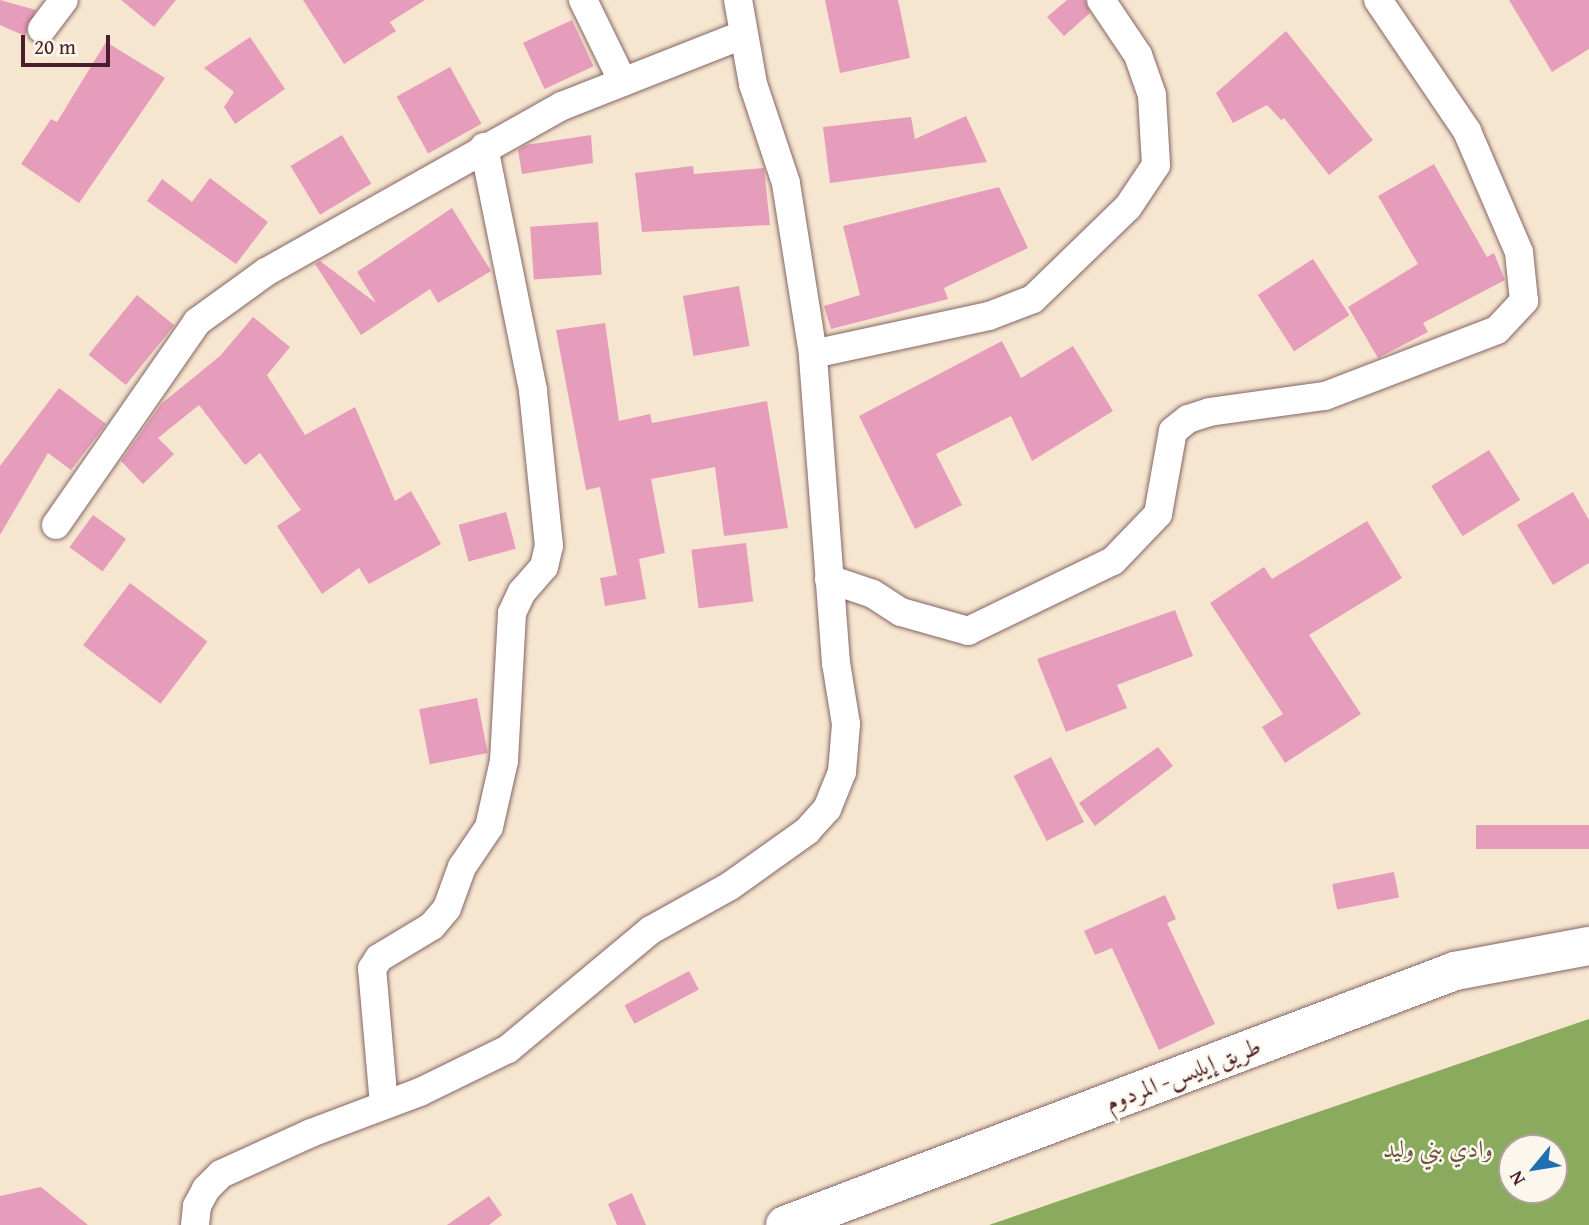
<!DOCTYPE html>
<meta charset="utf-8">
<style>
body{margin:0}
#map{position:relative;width:1589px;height:1225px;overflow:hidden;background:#f6e6d0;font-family:"Gentium Book Plus",Amiri,serif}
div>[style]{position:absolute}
.forest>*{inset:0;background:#8aaa5e}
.building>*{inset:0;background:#e69cbb;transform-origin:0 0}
.roads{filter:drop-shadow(0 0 2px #866565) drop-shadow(0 0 2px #866565)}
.minor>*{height:28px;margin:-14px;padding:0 14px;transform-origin:14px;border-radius:14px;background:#fff}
.trunk>*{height:38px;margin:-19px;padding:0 19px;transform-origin:19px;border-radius:19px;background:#fff}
span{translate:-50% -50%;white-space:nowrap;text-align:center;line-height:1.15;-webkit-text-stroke:5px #fbf7ec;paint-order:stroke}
.street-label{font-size:24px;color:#4a1f2b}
.park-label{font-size:24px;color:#68513e}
.north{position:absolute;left:1498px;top:1134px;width:70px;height:70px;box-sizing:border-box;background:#fbf7ec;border:2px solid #b4a19f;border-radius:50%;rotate:240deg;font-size:19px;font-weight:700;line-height:28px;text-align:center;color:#4a1f2b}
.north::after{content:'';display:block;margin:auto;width:24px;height:32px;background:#1f6fb2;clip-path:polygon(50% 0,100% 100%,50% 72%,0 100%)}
.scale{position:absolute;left:21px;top:35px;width:89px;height:32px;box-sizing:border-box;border:4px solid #4a1f2b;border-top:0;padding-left:9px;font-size:21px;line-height:24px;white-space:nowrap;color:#4a1f2b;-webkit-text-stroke:5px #fbf7ec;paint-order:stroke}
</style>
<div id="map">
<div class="forest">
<i style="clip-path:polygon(evenodd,1589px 1019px,1589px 1225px,989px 1225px,1589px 1019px,1512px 1148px,1554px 1148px,1554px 1190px,1512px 1190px,1512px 1148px)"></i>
</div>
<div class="building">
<i style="clip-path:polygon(0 0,36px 10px,25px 36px,0 25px)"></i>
<i style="clip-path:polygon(121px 0,176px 0,154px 27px)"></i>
<i style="clip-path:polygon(303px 0,425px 0,390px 22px,396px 31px,344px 64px)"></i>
<i style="clip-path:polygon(825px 0,898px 0,910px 58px,840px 73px)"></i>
<i style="clip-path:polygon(1067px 0,1085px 0,1090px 13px,1064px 36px,1047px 17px)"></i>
<i style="clip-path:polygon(1509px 0,1589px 0,1589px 49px,1552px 72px)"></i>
<i style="left:572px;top:20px;width:51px;height:54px;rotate:65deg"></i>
<i style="clip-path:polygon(1286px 31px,1373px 140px,1329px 175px,1284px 118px,1281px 120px,1267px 105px,1233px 123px,1216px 93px)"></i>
<i style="clip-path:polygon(250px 37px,285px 89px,235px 124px,224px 107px,234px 92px,204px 68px)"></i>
<i style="clip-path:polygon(106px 42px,165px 78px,79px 203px,21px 164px,51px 119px,57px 122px)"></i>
<i style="left:450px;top:67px;width:65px;height:61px;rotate:61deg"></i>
<i style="clip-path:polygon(966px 116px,987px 162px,830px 183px,823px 127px,911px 117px,915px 139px)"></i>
<i style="left:342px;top:135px;width:57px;height:60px;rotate:59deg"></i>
<i style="clip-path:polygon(591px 135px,593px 163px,522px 174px,518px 150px,526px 145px)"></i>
<i style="clip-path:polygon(1434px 164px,1487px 257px,1494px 253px,1505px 280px,1423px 323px,1428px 332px,1378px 358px,1348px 307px,1418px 264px,1378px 196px)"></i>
<i style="clip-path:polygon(693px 166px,694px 174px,764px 168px,770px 225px,642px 232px,635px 173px)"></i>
<i style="clip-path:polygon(210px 178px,268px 222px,236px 264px,147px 201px,162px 179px,192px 202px)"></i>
<i style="clip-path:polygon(999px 187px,1028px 248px,944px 288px,948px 299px,831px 329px,824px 306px,860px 295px,843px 226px)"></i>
<i style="clip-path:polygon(452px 208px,491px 271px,438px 303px,430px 289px,361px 335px,315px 264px,320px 261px,376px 303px,357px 272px)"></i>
<i style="left:598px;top:222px;width:53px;height:68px;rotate:86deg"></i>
<i style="left:1313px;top:259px;width:67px;height:66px;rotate:57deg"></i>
<i style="left:739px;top:286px;width:61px;height:57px;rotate:80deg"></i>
<i style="left:137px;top:295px;width:48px;height:77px;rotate:39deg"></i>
<i style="clip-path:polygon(253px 317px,290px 347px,267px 375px,305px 435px,355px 407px,395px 501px,411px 491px,441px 544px,369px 584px,359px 568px,322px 594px,277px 526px,301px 510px,260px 453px,245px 465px,199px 405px,158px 438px,174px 454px,143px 484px,121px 461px,161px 404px,220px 356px)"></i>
<i style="clip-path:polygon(605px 323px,619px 421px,650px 414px,652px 423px,767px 401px,788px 528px,724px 536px,715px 467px,651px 479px,665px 553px,639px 559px,646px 599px,605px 606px,600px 578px,617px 575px,600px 487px,586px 490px,556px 330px)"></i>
<i style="clip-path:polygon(1002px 341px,1021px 378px,1073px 346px,1113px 411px,1032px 461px,1011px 416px,936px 454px,962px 505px,915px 529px,859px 416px)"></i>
<i style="clip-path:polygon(59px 388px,106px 424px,71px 470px,48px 453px,0 535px,0 466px)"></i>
<i style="left:1489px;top:450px;width:59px;height:68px;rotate:58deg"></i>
<i style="clip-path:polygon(1573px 492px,1589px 520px,1589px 563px,1553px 585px,1517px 525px)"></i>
<i style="left:506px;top:512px;width:38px;height:49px;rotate:75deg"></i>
<i style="left:93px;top:515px;width:41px;height:40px;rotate:36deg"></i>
<i style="clip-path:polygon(1367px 521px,1402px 578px,1309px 635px,1361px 714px,1285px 763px,1262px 727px,1283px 714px,1210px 603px,1264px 567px,1272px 579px)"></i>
<i style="left:746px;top:543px;width:59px;height:55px;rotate:83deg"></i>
<i style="left:130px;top:583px;width:97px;height:78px;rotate:37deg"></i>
<i style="clip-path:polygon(1175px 610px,1193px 656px,1117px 685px,1127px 708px,1066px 732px,1037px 659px)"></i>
<i style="left:477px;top:698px;width:56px;height:59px;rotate:79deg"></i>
<i style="clip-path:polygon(1158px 747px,1173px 766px,1095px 826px,1079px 803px)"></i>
<i style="left:1051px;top:757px;width:73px;height:42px;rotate:63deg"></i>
<i style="left:1589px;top:825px;width:24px;height:113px;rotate:90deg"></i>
<i style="left:1394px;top:872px;width:26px;height:63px;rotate:79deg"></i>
<i style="clip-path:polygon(1165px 895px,1176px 919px,1167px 923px,1215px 1024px,1159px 1050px,1112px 948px,1095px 955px,1084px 931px)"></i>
<i style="left:689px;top:971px;width:21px;height:73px;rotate:62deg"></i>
<i style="clip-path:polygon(41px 1187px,88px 1225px,0 1225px,0 1196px)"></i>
<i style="clip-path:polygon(632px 1193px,646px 1225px,617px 1225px,608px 1204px)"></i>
<i style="clip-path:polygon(489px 1196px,502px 1215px,489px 1225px,447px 1225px)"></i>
</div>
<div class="roads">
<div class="minor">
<i style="left:583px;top:0;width:91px;rotate:64deg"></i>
<i style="left:42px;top:29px;width:36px;rotate:-53deg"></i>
<i style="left:813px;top:354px;width:180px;rotate:-12.2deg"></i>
<i style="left:989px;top:316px;width:47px;rotate:-21.1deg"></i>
<i style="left:1033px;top:299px;width:132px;rotate:-44.1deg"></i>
<i style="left:1128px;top:207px;width:50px;rotate:-56.3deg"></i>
<i style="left:1156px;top:165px;width:70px;rotate:-93.3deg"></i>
<i style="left:1152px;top:95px;width:42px;rotate:-109.3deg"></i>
<i style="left:1138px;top:55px;width:66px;rotate:-123.9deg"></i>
<i style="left:56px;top:525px;width:247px;rotate:-55.2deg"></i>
<i style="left:197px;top:322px;width:85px;rotate:-35.9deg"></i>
<i style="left:266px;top:272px;width:339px;rotate:-29.3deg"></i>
<i style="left:562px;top:106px;width:193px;rotate:-21.5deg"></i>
<i style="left:829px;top:579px;width:46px;rotate:18.8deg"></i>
<i style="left:873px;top:594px;width:33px;rotate:33deg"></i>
<i style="left:901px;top:612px;width:70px;rotate:15.8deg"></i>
<i style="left:968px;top:631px;width:161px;rotate:-25.8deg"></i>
<i style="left:1113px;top:561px;width:65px;rotate:-46.2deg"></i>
<i style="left:1158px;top:514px;width:84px;rotate:-79.8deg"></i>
<i style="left:1173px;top:431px;width:19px;rotate:-39deg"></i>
<i style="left:1188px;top:419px;width:22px;rotate:-18deg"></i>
<i style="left:1209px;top:412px;width:117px;rotate:-7.9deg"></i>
<i style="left:1325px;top:396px;width:184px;rotate:-21deg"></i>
<i style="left:1497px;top:330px;width:40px;rotate:-47deg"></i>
<i style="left:1524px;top:301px;width:49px;rotate:-95.8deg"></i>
<i style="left:1519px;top:252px;width:132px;rotate:-113.3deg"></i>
<i style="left:1467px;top:131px;width:158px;rotate:-124.2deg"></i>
<i style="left:384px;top:1105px;width:137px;rotate:-95deg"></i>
<i style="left:372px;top:969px;width:13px;rotate:-58deg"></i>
<i style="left:379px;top:958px;width:62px;rotate:-31.1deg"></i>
<i style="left:432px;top:926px;width:23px;rotate:-50deg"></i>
<i style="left:447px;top:908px;width:44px;rotate:-69.9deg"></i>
<i style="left:462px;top:867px;width:48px;rotate:-56deg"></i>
<i style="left:489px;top:827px;width:68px;rotate:-77.2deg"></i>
<i style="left:504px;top:761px;width:148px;rotate:-86.9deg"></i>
<i style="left:512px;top:613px;width:23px;rotate:-65deg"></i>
<i style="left:522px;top:592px;width:33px;rotate:-49deg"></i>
<i style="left:544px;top:567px;width:22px;rotate:-77deg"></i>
<i style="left:549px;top:546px;width:157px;rotate:-95.9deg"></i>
<i style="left:533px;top:390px;width:248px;rotate:-101.4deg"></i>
<i style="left:195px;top:1225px;width:19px;rotate:-84deg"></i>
<i style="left:197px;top:1206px;width:19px;rotate:-62deg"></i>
<i style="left:206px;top:1189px;width:21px;rotate:-45deg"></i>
<i style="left:221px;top:1174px;width:99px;rotate:-24.5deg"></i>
<i style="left:311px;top:1133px;width:116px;rotate:-20.6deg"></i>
<i style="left:420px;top:1092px;width:98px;rotate:-26deg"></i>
<i style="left:508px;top:1049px;width:186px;rotate:-39.8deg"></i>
<i style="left:651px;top:930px;width:90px;rotate:-29.1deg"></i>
<i style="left:730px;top:886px;width:95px;rotate:-35.5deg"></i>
<i style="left:807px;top:831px;width:30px;rotate:-48deg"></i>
<i style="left:827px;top:809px;width:40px;rotate:-68deg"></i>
<i style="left:842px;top:772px;width:48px;rotate:-85.2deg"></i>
<i style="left:846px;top:724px;width:62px;rotate:-99.3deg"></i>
<i style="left:836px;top:663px;width:310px;rotate:-94.3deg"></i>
<i style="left:813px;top:354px;width:173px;rotate:-99deg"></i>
<i style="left:786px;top:183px;width:104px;rotate:-108.4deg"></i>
<i style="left:753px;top:84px;width:85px;rotate:-100.1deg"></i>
</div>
<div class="trunk">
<i style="left:785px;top:1225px;width:717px;rotate:-20.76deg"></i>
<i style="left:1455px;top:971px;width:136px;rotate:-10.6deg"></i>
</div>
</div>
<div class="street-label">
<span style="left:1183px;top:1074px;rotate:-21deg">طريق إيليس- المردوم</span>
</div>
<div class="park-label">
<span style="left:1438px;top:1149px">وادي بني وليد</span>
</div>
<div class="north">N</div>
<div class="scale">20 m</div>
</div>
